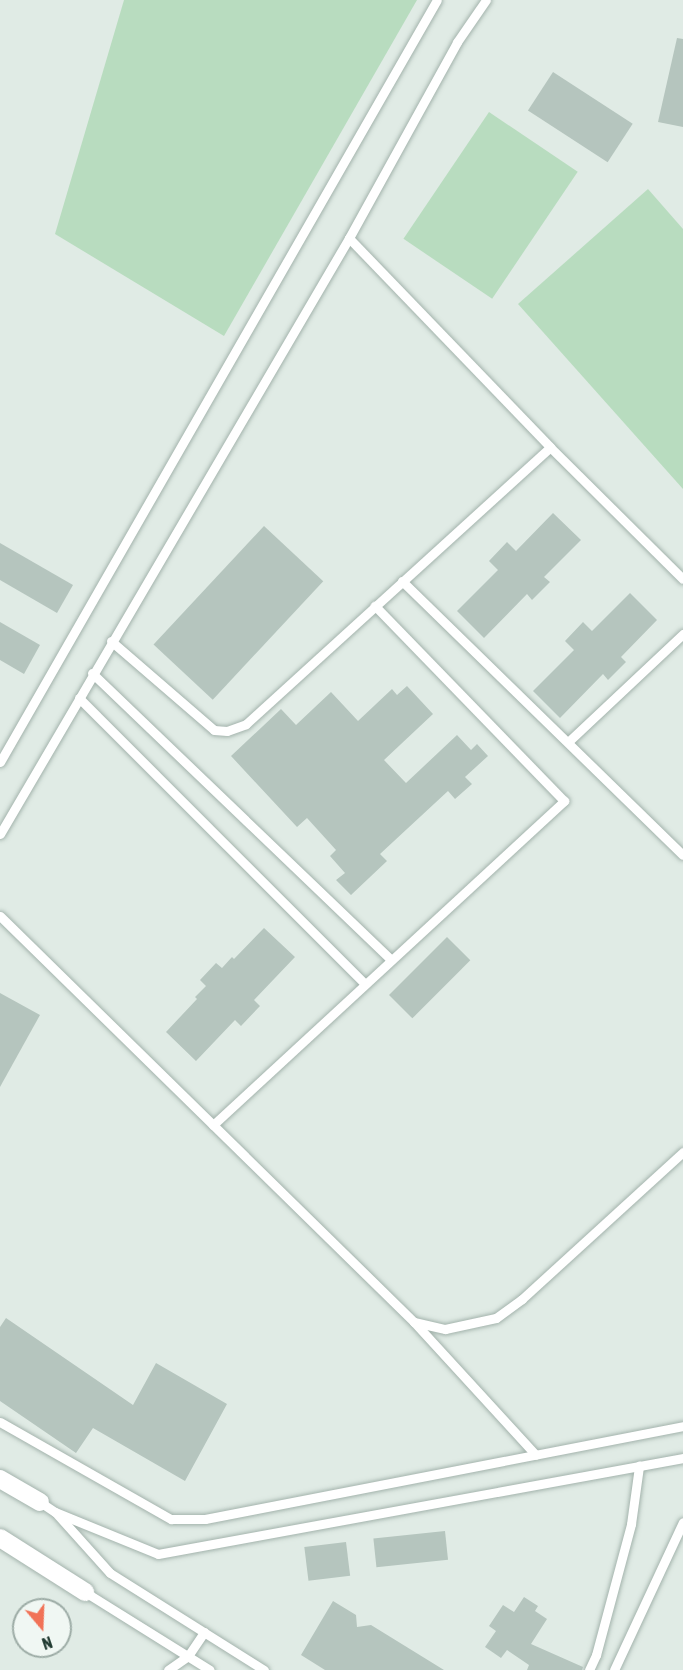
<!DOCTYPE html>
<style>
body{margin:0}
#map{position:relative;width:683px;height:1670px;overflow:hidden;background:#e0ebe5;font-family:"Asap Condensed",sans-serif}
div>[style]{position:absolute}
.green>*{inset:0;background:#b8dcbf;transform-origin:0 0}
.building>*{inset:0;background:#b5c5be;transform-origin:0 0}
.roads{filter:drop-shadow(0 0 2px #a3b3ac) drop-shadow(0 0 2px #a3b3ac)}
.service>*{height:9px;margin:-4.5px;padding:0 4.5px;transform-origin:4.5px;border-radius:4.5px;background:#fff}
.tertiary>*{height:18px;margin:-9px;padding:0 9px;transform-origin:9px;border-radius:9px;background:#fff}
span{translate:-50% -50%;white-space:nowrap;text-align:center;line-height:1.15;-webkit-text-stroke:6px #f0f7f3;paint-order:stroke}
.north{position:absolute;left:12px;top:1598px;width:60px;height:60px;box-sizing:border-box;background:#f0f7f3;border:2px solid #9daca6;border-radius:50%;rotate:161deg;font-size:16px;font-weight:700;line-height:24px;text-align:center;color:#213b32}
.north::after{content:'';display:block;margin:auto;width:21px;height:27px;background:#f17257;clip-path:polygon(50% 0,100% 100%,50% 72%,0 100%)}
</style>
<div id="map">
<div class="green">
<i style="clip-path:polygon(124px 0,417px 0,224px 336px,55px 234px)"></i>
<i style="left:489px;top:112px;width:107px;height:153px;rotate:34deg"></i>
<i style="clip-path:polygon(648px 189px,683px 229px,683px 489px,518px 304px)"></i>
</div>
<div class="building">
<i style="clip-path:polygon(677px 38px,683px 39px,683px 127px,658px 122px)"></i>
<i style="left:553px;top:72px;width:95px;height:46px;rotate:33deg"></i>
<i style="clip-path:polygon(553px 513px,581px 540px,544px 577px,550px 582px,532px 600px,527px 594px,484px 638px,457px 611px,498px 570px,489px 561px,507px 542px,516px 551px)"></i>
<i style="left:264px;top:526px;width:81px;height:162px;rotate:43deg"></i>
<i style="clip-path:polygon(0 543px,73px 585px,57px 613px,0 580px)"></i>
<i style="clip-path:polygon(630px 593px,657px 620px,621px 657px,626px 662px,608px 680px,603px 674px,560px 718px,533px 691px,574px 650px,565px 641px,583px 622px,592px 631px)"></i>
<i style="clip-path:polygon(0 622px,40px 645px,24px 674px,0 660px)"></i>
<i style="clip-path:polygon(407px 686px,433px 714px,384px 760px,406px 783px,457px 735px,471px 750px,477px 744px,488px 756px,465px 777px,472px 784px,455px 799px,448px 791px,380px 854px,387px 861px,351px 895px,336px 880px,345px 873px,330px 856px,336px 850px,307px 818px,297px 827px,231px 756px,281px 709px,296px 725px,331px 692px,358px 721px,392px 689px,397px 695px)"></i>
<i style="clip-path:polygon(264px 928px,295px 957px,254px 1000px,260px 1006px,241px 1026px,235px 1020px,196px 1061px,166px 1032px,197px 999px,195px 997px,206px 986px,200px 980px,216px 963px,222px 968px,232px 957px,234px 959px)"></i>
<i style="left:447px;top:937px;width:33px;height:82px;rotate:45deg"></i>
<i style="clip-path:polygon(0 993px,40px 1015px,0 1087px)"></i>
<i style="clip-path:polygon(6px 1318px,133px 1405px,156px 1363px,227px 1404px,185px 1481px,93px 1428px,76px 1453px,0 1401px,0 1327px)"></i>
<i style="left:445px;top:1531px;width:29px;height:72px;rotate:84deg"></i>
<i style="left:346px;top:1542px;width:34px;height:42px;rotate:83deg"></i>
<i style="clip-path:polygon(524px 1597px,538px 1606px,535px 1611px,547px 1619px,531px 1644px,583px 1667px,582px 1670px,527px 1670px,529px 1665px,507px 1650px,501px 1658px,485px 1647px,496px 1631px,489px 1626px,503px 1605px,514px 1612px)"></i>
<i style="clip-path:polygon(333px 1601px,356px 1615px,357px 1627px,371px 1625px,444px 1670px,325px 1670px,301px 1655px)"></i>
</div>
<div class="roads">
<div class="service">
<i style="left:349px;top:238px;width:290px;rotate:46.1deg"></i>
<i style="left:550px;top:447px;width:187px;rotate:44.8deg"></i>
<i style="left:402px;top:581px;width:392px;rotate:44.3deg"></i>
<i style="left:111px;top:641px;width:136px;rotate:40.8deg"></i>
<i style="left:214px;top:730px;width:13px;rotate:4deg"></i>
<i style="left:227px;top:731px;width:20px;rotate:-20deg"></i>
<i style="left:246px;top:724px;width:411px;rotate:-42.3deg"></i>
<i style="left:92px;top:673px;width:414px;rotate:43.8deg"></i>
<i style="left:79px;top:698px;width:404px;rotate:45deg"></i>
<i style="left:568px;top:742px;width:158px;rotate:-43.2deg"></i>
<i style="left:0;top:762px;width:878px;rotate:-60.17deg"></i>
<i style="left:0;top:834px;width:691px;rotate:-59.65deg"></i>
<i style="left:349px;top:238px;width:224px;rotate:-61.1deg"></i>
<i style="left:457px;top:42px;width:51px;rotate:-55.4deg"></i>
<i style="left:0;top:916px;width:580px;rotate:44.44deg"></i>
<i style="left:414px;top:1322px;width:32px;rotate:13deg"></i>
<i style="left:445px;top:1329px;width:52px;rotate:-12.2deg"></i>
<i style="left:496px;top:1318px;width:32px;rotate:-36deg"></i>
<i style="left:522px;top:1299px;width:218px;rotate:-42.4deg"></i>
<i style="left:213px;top:1125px;width:478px;rotate:-42.7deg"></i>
<i style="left:564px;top:801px;width:272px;rotate:-134.1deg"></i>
<i style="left:414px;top:1322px;width:180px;rotate:47.5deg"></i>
<i style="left:0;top:1422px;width:197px;rotate:29.6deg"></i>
<i style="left:171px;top:1519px;width:34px"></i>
<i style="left:205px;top:1519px;width:487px;rotate:-11deg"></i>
<i style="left:40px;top:1502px;width:18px;rotate:34deg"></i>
<i style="left:55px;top:1512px;width:111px;rotate:22.2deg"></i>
<i style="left:158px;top:1554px;width:534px;rotate:-10.36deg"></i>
<i style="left:57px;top:1514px;width:79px;rotate:48.1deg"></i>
<i style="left:110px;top:1573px;width:182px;rotate:32.2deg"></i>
<i style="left:85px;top:1592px;width:147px;rotate:32deg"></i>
<i style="left:168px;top:1670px;width:24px;rotate:-35deg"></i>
<i style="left:188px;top:1656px;width:29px;rotate:-56deg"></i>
<i style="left:589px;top:1670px;width:17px;rotate:-65deg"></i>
<i style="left:596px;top:1655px;width:136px;rotate:-75deg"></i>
<i style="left:631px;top:1524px;width:59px;rotate:-82.1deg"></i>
<i style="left:614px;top:1670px;width:163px;rotate:-65deg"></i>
</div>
<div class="tertiary">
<i style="left:0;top:1479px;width:46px;rotate:29.9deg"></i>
<i style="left:0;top:1538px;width:101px;rotate:32.4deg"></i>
</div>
</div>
<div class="north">N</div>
</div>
